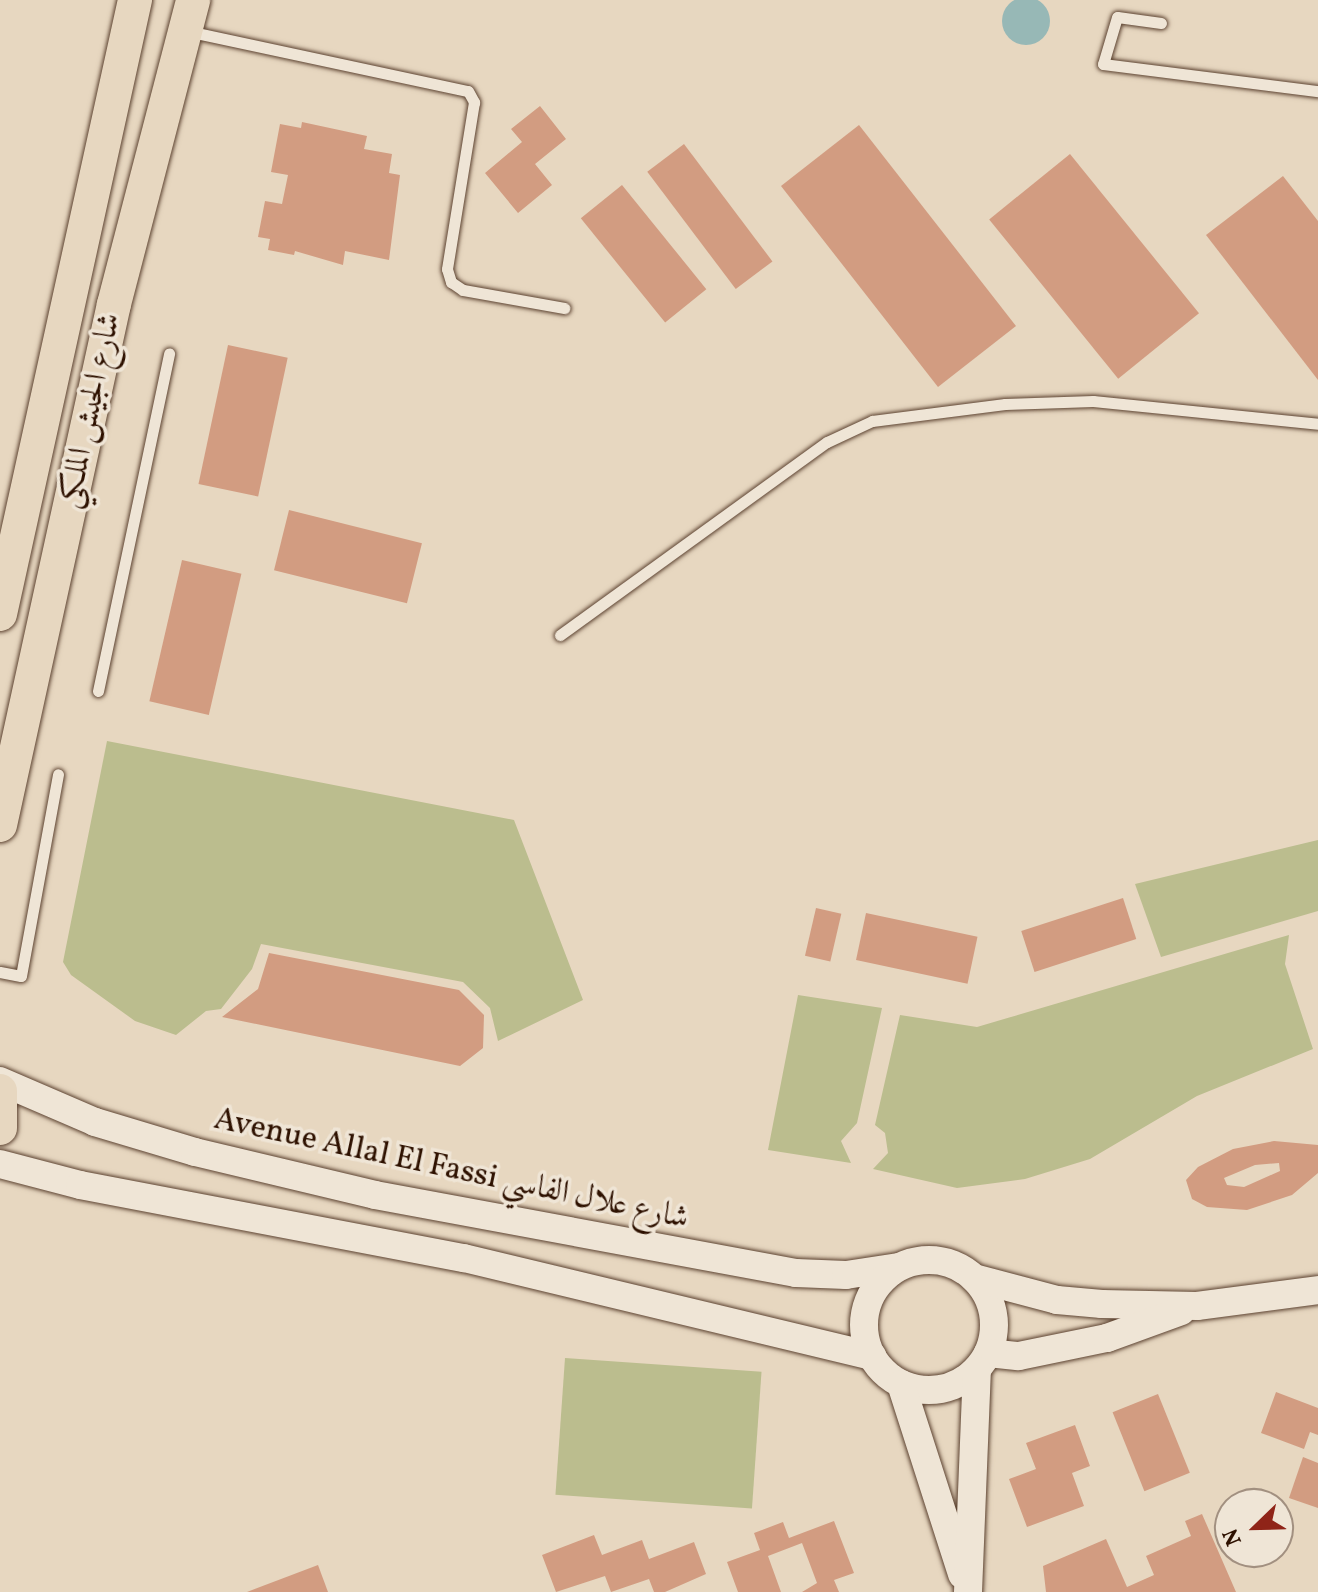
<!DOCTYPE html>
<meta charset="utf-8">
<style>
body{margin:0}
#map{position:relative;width:1318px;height:1592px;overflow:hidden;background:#e7d7c0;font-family:Vollkorn,Amiri,serif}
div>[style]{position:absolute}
.green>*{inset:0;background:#bbbd8e;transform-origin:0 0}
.water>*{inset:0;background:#97b8b6}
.round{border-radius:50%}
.building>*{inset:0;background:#d29c81;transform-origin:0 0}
.roads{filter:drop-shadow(0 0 2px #5c4230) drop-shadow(0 0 2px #5c4230)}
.service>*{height:11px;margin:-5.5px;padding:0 5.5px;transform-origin:5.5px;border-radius:5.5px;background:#efe5d6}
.tertiary>*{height:28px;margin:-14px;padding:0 14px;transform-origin:14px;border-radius:14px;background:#efe5d6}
.tertiary>.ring{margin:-14px;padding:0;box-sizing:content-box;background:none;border:28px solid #efe5d6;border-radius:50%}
.primary>*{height:34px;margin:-17px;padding:0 17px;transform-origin:17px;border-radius:17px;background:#e7d7c0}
span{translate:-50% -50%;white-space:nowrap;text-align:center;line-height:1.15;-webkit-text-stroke:7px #efe5d6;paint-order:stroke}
.street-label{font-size:32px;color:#2e1100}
.north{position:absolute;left:1214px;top:1488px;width:80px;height:80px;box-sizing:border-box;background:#efe5d6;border:2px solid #a29080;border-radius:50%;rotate:247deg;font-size:22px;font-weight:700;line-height:32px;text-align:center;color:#2e1100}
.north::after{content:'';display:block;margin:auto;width:28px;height:36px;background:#8f2418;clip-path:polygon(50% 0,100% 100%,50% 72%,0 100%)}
</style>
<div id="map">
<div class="green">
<i style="clip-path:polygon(107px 741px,514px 820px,583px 1000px,498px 1041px,490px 1008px,463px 982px,261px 944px,252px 969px,221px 1009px,206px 1011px,176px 1035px,135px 1021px,71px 975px,63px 962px)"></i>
<i style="clip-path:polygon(1318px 840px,1318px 911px,1161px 957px,1135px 884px)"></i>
<i style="clip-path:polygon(1289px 935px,1285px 964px,1313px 1049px,1197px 1096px,1090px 1159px,1025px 1179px,957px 1188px,873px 1169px,888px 1153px,885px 1133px,875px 1125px,900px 1015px,977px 1027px)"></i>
<i style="clip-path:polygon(798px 995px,882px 1008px,857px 1123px,841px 1141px,851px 1163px,768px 1150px)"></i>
<i style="left:565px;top:1358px;width:197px;height:137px;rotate:4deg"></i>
</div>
<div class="water">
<i class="round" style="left:1002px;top:-3px;width:48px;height:48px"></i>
</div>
<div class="building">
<i style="clip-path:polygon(540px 106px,566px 139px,535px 164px,552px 185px,518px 213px,485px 173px,522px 142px,511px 129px)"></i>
<i style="clip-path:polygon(302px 122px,367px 136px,364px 149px,392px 154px,389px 173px,400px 175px,389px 260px,345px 251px,343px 265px,295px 251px,294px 255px,268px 250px,270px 239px,258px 237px,265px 201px,282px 204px,288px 175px,271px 172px,280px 124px,301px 128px)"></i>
<i style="left:859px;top:125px;width:255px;height:99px;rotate:52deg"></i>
<i style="left:684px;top:144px;width:147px;height:46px;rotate:53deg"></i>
<i style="left:1070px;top:154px;width:205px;height:104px;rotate:51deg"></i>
<i style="clip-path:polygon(1283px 176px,1318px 221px,1318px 380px,1206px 235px)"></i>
<i style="left:622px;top:185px;width:134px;height:53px;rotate:51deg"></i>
<i style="left:228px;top:345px;width:61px;height:142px;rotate:12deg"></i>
<i style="left:289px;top:510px;width:137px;height:62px;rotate:14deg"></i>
<i style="left:182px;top:560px;width:61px;height:145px;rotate:13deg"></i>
<i style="left:1123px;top:898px;width:43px;height:107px;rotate:72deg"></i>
<i style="left:816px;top:908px;width:26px;height:49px;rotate:13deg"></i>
<i style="left:866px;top:913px;width:114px;height:48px;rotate:12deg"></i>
<i style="clip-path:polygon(269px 953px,459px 990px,484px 1015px,483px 1048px,460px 1066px,222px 1017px,258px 989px)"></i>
<i style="clip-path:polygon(evenodd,1274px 1141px,1318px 1145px,1318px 1173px,1292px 1195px,1247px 1210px,1207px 1207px,1192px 1199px,1186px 1180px,1198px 1167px,1233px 1149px,1274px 1141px,1279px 1163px,1280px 1171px,1244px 1187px,1227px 1185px,1224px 1178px,1255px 1165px,1279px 1163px)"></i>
<i style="clip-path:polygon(1276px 1392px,1318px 1408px,1318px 1435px,1310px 1432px,1304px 1449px,1261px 1433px)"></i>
<i style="left:1158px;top:1394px;width:85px;height:49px;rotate:68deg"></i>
<i style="clip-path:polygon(1075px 1425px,1090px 1466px,1072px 1473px,1084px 1506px,1027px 1527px,1009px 1479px,1036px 1469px,1026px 1443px)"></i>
<i style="clip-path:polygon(1303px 1457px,1318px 1463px,1318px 1508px,1289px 1498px)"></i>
<i style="clip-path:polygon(1202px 1514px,1236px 1592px,1046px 1592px,1043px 1566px,1106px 1539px,1127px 1587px,1154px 1575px,1146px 1556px,1191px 1536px,1185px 1521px)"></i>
<i style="clip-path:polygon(834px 1521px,854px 1573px,834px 1580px,839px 1592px,802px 1592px,817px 1583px,802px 1543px,768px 1556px,781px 1592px,738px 1592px,727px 1562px,760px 1550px,754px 1533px,783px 1522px,789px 1538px)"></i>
<i style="clip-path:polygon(594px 1535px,602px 1555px,642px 1540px,649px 1559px,694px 1542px,706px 1574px,665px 1592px,654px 1592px,649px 1579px,611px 1592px,605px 1576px,556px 1592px,542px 1555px)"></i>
<i style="clip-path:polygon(318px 1565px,328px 1592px,247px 1592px)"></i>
</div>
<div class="roads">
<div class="service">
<i style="left:1161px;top:23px;width:44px;rotate:-172.2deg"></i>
<i style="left:1117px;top:17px;width:49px;rotate:106.6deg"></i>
<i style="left:1103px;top:64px;width:217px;rotate:7.2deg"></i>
<i style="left:187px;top:31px;width:287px;rotate:12.1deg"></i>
<i style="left:468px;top:91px;width:13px;rotate:61deg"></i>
<i style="left:474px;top:102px;width:169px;rotate:99.2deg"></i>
<i style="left:447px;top:269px;width:14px;rotate:73deg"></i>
<i style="left:451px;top:282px;width:14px;rotate:34deg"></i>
<i style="left:463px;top:290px;width:103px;rotate:10.1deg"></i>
<i style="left:560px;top:635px;width:329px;rotate:-35.9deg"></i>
<i style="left:827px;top:442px;width:50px;rotate:-25deg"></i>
<i style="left:872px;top:421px;width:134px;rotate:-7.3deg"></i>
<i style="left:1005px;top:404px;width:88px;rotate:-2deg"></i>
<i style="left:1093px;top:401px;width:226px;rotate:5.8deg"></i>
<i style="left:98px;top:691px;width:345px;rotate:-78.1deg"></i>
<i style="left:0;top:972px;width:21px;rotate:11deg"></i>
<i style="left:21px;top:976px;width:205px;rotate:-79.6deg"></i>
</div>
<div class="tertiary">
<i style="left:0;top:1081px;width:103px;rotate:23.3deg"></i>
<i style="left:95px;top:1122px;width:104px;rotate:16.7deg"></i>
<i style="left:195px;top:1152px;width:185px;rotate:13.4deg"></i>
<i style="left:375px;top:1195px;width:428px;rotate:10.5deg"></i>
<i style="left:796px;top:1273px;width:50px;rotate:2.3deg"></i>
<i style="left:846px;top:1275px;width:53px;rotate:-8.7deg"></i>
<i style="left:0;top:1164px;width:83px;rotate:14.7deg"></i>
<i style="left:80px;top:1185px;width:391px;rotate:10.8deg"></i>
<i style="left:464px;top:1258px;width:420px;rotate:13.5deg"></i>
<i class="ring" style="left:864px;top:1260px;width:102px;height:102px"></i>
<i style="left:974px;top:1278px;width:86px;rotate:14.8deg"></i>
<i style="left:1057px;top:1300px;width:45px;rotate:5.1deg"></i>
<i style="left:1102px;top:1304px;width:95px;rotate:1.2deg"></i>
<i style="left:1197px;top:1306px;width:122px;rotate:-7.5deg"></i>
<i style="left:988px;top:1353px;width:31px;rotate:6deg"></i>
<i style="left:1019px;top:1356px;width:90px;rotate:-11.6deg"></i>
<i style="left:1107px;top:1338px;width:79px;rotate:-20deg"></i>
<i style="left:901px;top:1384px;width:200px;rotate:72.2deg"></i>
<i style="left:968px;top:1592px;width:222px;rotate:-87.7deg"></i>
</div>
<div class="primary">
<i style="left:0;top:614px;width:629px;rotate:-77.6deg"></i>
<i style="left:0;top:825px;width:533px;rotate:-77.66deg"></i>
<i style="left:114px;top:304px;width:314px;rotate:-75.4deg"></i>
<i style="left:0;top:1091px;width:37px;rotate:90deg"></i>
</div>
</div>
<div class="street-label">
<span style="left:91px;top:411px;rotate:-78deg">شارع الجيش الملكي</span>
<span style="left:451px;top:1170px;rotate:12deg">Avenue Allal El Fassi شارع علال الفاسي</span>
</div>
<div class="north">N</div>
</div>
